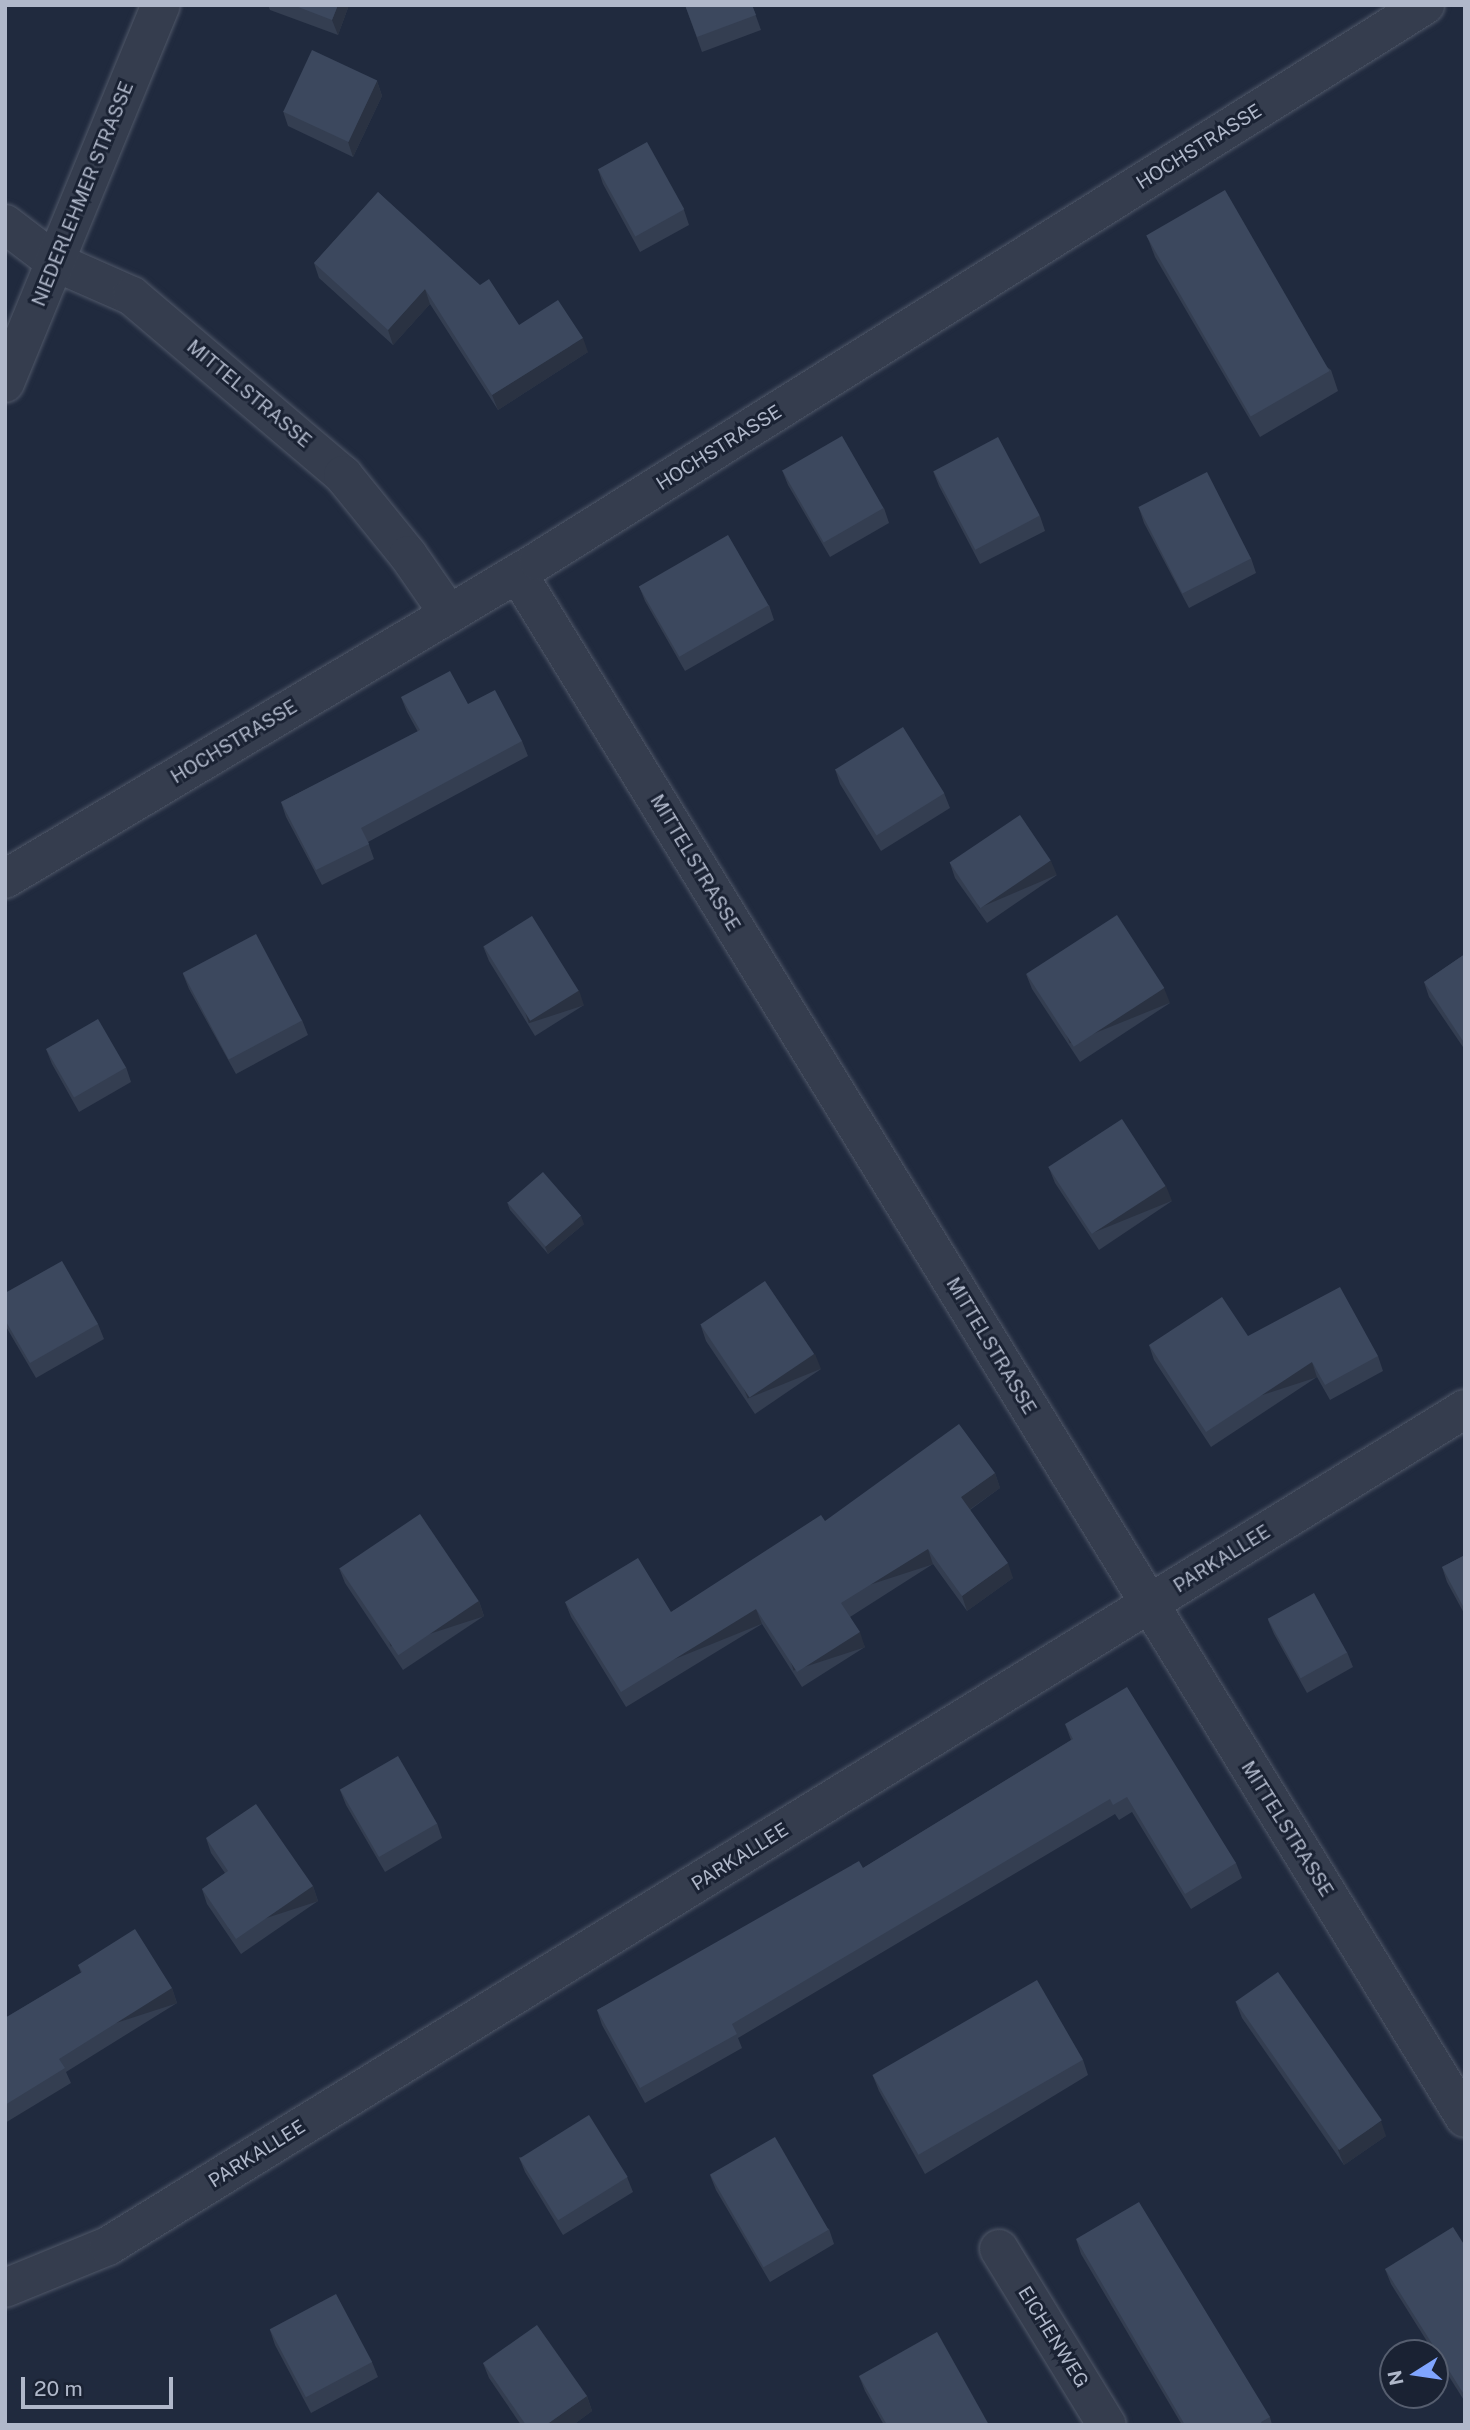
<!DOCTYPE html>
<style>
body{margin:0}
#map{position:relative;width:1470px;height:2430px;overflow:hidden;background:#202a3e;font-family:"Public Sans",sans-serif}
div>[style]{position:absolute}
.roads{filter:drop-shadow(0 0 2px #505869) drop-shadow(0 0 2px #505869)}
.minor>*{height:38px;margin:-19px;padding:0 19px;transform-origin:19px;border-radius:19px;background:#353d4e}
.wall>*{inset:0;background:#343e51}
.shaded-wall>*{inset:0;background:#2a3242;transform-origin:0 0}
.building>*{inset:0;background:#3c485e;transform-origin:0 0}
span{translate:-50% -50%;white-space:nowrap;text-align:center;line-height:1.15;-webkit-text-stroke:6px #1a2233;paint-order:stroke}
.street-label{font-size:19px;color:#b0b8ca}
.frame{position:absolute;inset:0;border:7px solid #b0b8ca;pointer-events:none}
.north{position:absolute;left:1379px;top:2339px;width:70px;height:70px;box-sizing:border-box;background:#1a2233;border:2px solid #565e6f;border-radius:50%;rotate:258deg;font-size:19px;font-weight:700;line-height:28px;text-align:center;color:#b0b8ca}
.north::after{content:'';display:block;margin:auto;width:24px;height:32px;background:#80a5ff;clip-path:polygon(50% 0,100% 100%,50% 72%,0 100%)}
.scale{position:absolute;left:21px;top:2377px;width:152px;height:32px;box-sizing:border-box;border:4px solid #b0b8ca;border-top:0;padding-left:9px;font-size:21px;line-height:24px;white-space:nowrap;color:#b0b8ca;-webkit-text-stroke:5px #1a2233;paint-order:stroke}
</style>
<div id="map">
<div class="roads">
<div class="minor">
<i style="left:5px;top:224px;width:63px;rotate:37.2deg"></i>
<i style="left:55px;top:262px;width:84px;rotate:23.8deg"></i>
<i style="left:132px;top:296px;width:277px;rotate:40.3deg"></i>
<i style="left:343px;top:475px;width:103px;rotate:50.9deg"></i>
<i style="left:408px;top:555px;width:72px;rotate:55.2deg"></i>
<i style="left:5px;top:383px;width:409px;rotate:-67.6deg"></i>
<i style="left:518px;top:574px;width:1811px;rotate:58.48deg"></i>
<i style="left:5px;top:879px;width:621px;rotate:-30.82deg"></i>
<i style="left:538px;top:561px;width:1047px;rotate:-32.08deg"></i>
<i style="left:999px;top:2249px;width:206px;rotate:58.5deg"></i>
<i style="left:5px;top:2288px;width:111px;rotate:-22.2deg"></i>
<i style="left:108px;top:2246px;width:1594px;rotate:-31.67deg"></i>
</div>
</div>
<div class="wall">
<i style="clip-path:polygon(268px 5px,349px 5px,338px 35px,270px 10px)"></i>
<i style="clip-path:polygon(685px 5px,752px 5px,761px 30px,702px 52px)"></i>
<i style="clip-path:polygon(377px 81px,382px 96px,353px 157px,288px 126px,283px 111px)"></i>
<i style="clip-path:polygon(598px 169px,684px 210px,689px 225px,640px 252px,603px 184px)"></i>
<i style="clip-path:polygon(378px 192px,519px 325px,588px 352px,498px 410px,430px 304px,393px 345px,319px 278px,314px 263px)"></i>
<i style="clip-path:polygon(1147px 236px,1331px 370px,1338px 391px,1260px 437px,1155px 257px)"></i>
<i style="clip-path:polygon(782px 470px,884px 508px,889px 523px,830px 557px,788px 485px)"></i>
<i style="clip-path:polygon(933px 471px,1040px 516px,1045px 531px,980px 564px,939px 486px)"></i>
<i style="clip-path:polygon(1139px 508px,1251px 558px,1256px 573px,1189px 608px,1144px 523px)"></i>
<i style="clip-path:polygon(639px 586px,769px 605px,774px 620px,685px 671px,645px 601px)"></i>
<i style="clip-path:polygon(401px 697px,468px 704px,522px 741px,528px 756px,368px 842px,374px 859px,322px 885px,286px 817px,281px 802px,418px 732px,407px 712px)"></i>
<i style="clip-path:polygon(835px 769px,944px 793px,950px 808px,881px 851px,840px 784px)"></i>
<i style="clip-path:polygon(950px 863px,1057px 875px,987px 923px,955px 878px)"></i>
<i style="clip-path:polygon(483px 946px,584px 1005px,535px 1036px,489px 961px)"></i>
<i style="clip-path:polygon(1465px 954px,1465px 1050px,1429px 997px,1424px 982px)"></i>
<i style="clip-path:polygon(183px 974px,302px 1020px,308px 1035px,236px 1074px,189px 989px)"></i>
<i style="clip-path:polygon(1026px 974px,1170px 1003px,1080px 1062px,1032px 989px)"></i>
<i style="clip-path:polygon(46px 1049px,126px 1067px,131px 1082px,79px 1112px,52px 1064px)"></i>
<i style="clip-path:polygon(1049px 1168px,1172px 1201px,1099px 1250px,1055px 1183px)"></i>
<i style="clip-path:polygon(507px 1202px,584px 1224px,548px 1254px,510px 1210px)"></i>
<i style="clip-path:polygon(5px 1293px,98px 1324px,104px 1339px,36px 1378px,5px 1325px)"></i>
<i style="clip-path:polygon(701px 1326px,821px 1369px,755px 1414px,706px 1341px)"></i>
<i style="clip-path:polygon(1248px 1336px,1378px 1356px,1383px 1371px,1330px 1400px,1317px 1377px,1211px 1447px,1154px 1360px,1149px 1345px)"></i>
<i style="clip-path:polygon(995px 1473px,1000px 1488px,970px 1510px,1013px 1578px,967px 1611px,933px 1564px,850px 1617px,865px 1647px,802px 1687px,762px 1624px,626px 1707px,571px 1617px,565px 1602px,671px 1612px,825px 1521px)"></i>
<i style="clip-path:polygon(1465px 1555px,1465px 1615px,1447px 1582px,1442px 1567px)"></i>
<i style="clip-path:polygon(339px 1568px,479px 1601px,484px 1616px,403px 1670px,345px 1583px)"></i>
<i style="clip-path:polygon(1268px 1620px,1347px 1652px,1353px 1667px,1307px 1693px,1274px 1634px)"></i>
<i style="clip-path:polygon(1065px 1724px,1236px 1863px,1242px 1878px,1191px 1909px,1132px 1812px,1119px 1820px,1115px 1814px,738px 2038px,742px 2048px,645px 2103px,602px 2025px,597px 2010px,863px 1868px,1071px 1740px)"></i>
<i style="clip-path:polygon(340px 1790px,437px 1823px,442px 1838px,385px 1872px,346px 1805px)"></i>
<i style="clip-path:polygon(206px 1838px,313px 1886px,318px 1901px,241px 1954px,207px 1904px,202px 1889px,225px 1873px,211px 1853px)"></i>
<i style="clip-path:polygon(78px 1965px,172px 1988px,177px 2003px,66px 2072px,71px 2083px,5px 2123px,5px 2018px,81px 1973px)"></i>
<i style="clip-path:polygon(1236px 2003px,1386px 2136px,1344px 2165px,1242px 2018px)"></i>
<i style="clip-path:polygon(1083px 2060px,1088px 2075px,925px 2174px,879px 2091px,873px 2076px)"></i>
<i style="clip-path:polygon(519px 2157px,627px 2177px,633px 2192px,563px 2235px,525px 2172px)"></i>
<i style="clip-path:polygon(710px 2175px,829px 2229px,834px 2244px,770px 2282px,716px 2190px)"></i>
<i style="clip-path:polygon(1076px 2239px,1270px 2417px,1272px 2425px,1182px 2425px,1081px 2254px)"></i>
<i style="clip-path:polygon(1465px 2246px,1465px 2402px,1391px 2284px,1385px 2269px)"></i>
<i style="clip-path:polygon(270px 2330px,372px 2362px,378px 2377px,311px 2413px,275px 2345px)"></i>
<i style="clip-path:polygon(483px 2363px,587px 2396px,592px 2411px,573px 2425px,521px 2425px,489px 2378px)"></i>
<i style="clip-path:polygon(859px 2376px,989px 2425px,884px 2425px,865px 2391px)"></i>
</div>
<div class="shaded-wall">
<i style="clip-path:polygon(338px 5px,349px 5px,338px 35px,332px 20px)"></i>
<i style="clip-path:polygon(377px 81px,382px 96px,353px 157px,348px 142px)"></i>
<i style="clip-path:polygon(425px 289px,430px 304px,393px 345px,388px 330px)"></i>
<i style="clip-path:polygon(583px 338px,588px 352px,498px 410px,492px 395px)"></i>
<i style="left:1051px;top:861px;width:15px;height:84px;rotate:67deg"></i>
<i style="left:1164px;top:988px;width:16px;height:108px;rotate:68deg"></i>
<i style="left:579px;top:990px;width:16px;height:58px;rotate:72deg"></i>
<i style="left:1166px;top:1186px;width:16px;height:87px;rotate:68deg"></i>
<i style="clip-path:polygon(581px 1216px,584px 1224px,548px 1254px,545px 1247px)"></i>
<i style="left:815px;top:1354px;width:16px;height:79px;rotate:68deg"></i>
<i style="left:1312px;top:1362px;width:16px;height:127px;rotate:72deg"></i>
<i style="clip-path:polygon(995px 1473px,1000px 1488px,966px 1512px,961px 1497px)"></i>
<i style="left:928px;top:1549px;width:16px;height:102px;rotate:72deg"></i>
<i style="clip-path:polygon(1008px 1563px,1013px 1578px,967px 1611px,962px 1596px)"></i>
<i style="left:479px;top:1601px;width:16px;height:98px;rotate:72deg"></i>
<i style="left:756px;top:1609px;width:16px;height:158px;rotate:68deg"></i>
<i style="left:860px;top:1632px;width:16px;height:75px;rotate:72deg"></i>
<i style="left:313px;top:1886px;width:16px;height:93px;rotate:72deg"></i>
<i style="left:172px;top:1988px;width:16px;height:133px;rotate:72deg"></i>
<i style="clip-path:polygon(1381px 2121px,1386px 2136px,1344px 2165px,1338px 2150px)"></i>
<i style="clip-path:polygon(587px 2396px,592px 2411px,573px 2425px,546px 2425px)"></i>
</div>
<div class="building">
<i style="clip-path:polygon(293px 5px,338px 5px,332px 20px)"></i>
<i style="clip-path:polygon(685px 5px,752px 5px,756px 15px,697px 37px)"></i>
<i style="left:312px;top:50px;width:72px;height:68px;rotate:25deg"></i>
<i style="left:647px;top:142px;width:77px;height:56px;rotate:61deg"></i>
<i style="left:1225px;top:190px;width:209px;height:91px;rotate:60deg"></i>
<i style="clip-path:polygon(378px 192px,480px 285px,489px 279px,519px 325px,558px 300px,583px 338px,492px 395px,425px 289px,388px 330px,314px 263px)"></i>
<i style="left:842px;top:436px;width:83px;height:69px;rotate:60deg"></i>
<i style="left:998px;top:437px;width:89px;height:73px;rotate:62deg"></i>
<i style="left:1207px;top:472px;width:97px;height:77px;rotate:63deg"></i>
<i style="left:728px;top:535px;width:81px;height:103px;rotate:60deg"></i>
<i style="clip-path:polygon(450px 671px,468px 704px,495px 690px,522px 741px,361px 828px,369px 844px,316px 870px,281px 802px,420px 730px,401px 697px)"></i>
<i style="left:903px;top:727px;width:78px;height:80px;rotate:58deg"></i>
<i style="left:1020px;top:815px;width:55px;height:85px;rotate:56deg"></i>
<i style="left:1117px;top:915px;width:87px;height:108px;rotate:57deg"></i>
<i style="left:532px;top:916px;width:88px;height:57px;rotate:58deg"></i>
<i style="left:256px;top:934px;width:98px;height:83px;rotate:62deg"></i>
<i style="clip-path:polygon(1465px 954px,1465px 1044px,1424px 982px)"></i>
<i style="left:98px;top:1019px;width:56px;height:60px;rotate:60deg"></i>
<i style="left:1122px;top:1119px;width:80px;height:88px;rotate:57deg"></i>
<i style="left:543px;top:1172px;width:58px;height:47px;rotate:49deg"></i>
<i style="clip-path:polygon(62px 1261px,98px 1324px,30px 1363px,5px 1320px,5px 1293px)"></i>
<i style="left:765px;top:1281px;width:88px;height:78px;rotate:56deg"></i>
<i style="clip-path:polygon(1340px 1287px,1378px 1356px,1325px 1385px,1312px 1362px,1206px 1432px,1149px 1345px,1222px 1297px,1248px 1336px)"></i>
<i style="clip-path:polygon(959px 1424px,995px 1473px,961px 1497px,1008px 1563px,962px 1596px,928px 1549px,841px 1603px,860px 1632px,797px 1672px,756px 1609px,621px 1692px,565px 1602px,638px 1558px,671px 1612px,821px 1515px,825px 1521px)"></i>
<i style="left:420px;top:1514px;width:105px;height:97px;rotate:56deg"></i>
<i style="clip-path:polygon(1465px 1555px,1465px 1610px,1442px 1567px)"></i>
<i style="left:1314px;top:1593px;width:68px;height:53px;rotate:61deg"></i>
<i style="clip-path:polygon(1127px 1687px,1236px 1863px,1185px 1894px,1127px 1797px,1113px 1805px,1110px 1799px,732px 2024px,737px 2034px,640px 2088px,597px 2010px,859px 1861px,863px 1868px,1073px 1739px,1065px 1724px)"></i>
<i style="left:398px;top:1756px;width:78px;height:67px;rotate:60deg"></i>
<i style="clip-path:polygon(256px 1804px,313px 1886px,236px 1939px,202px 1889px,228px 1871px,206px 1838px)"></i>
<i style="clip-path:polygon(135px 1929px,172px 1988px,59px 2059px,65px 2068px,5px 2105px,5px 2018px,82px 1972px,78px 1965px)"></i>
<i style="left:1278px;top:1972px;width:181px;height:52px;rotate:55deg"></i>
<i style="left:1037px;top:1980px;width:92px;height:190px;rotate:60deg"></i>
<i style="left:589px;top:2115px;width:73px;height:82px;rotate:58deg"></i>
<i style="left:775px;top:2137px;width:107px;height:75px;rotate:60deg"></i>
<i style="clip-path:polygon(1139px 2202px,1270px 2417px,1261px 2422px,1263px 2425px,1185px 2425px,1076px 2239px)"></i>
<i style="clip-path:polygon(1453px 2227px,1465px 2246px,1465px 2396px,1385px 2269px)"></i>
<i style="left:336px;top:2294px;width:77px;height:75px;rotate:62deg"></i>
<i style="clip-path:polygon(537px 2325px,587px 2396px,546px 2425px,526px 2425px,483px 2363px)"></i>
<i style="clip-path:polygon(937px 2332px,989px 2425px,887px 2425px,859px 2376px)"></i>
</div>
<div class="street-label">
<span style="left:1199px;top:147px;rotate:-32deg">HOCHSTRASSE</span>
<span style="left:83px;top:194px;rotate:-68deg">NIEDERLEHMER STRASSE</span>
<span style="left:249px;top:394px;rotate:40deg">MITTELSTRASSE</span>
<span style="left:719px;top:448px;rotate:-32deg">HOCHSTRASSE</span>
<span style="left:234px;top:742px;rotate:-31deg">HOCHSTRASSE</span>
<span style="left:695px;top:863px;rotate:59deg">MITTELSTRASSE</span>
<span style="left:991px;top:1346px;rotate:59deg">MITTELSTRASSE</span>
<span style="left:1222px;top:1559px;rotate:-32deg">PARKALLEE</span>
<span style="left:1287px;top:1829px;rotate:58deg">MITTELSTRASSE</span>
<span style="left:740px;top:1857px;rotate:-32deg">PARKALLEE</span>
<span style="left:257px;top:2154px;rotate:-32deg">PARKALLEE</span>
<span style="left:1053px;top:2337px;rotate:58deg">EICHENWEG</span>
</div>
<div class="frame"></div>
<div class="north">N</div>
<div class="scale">20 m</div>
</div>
